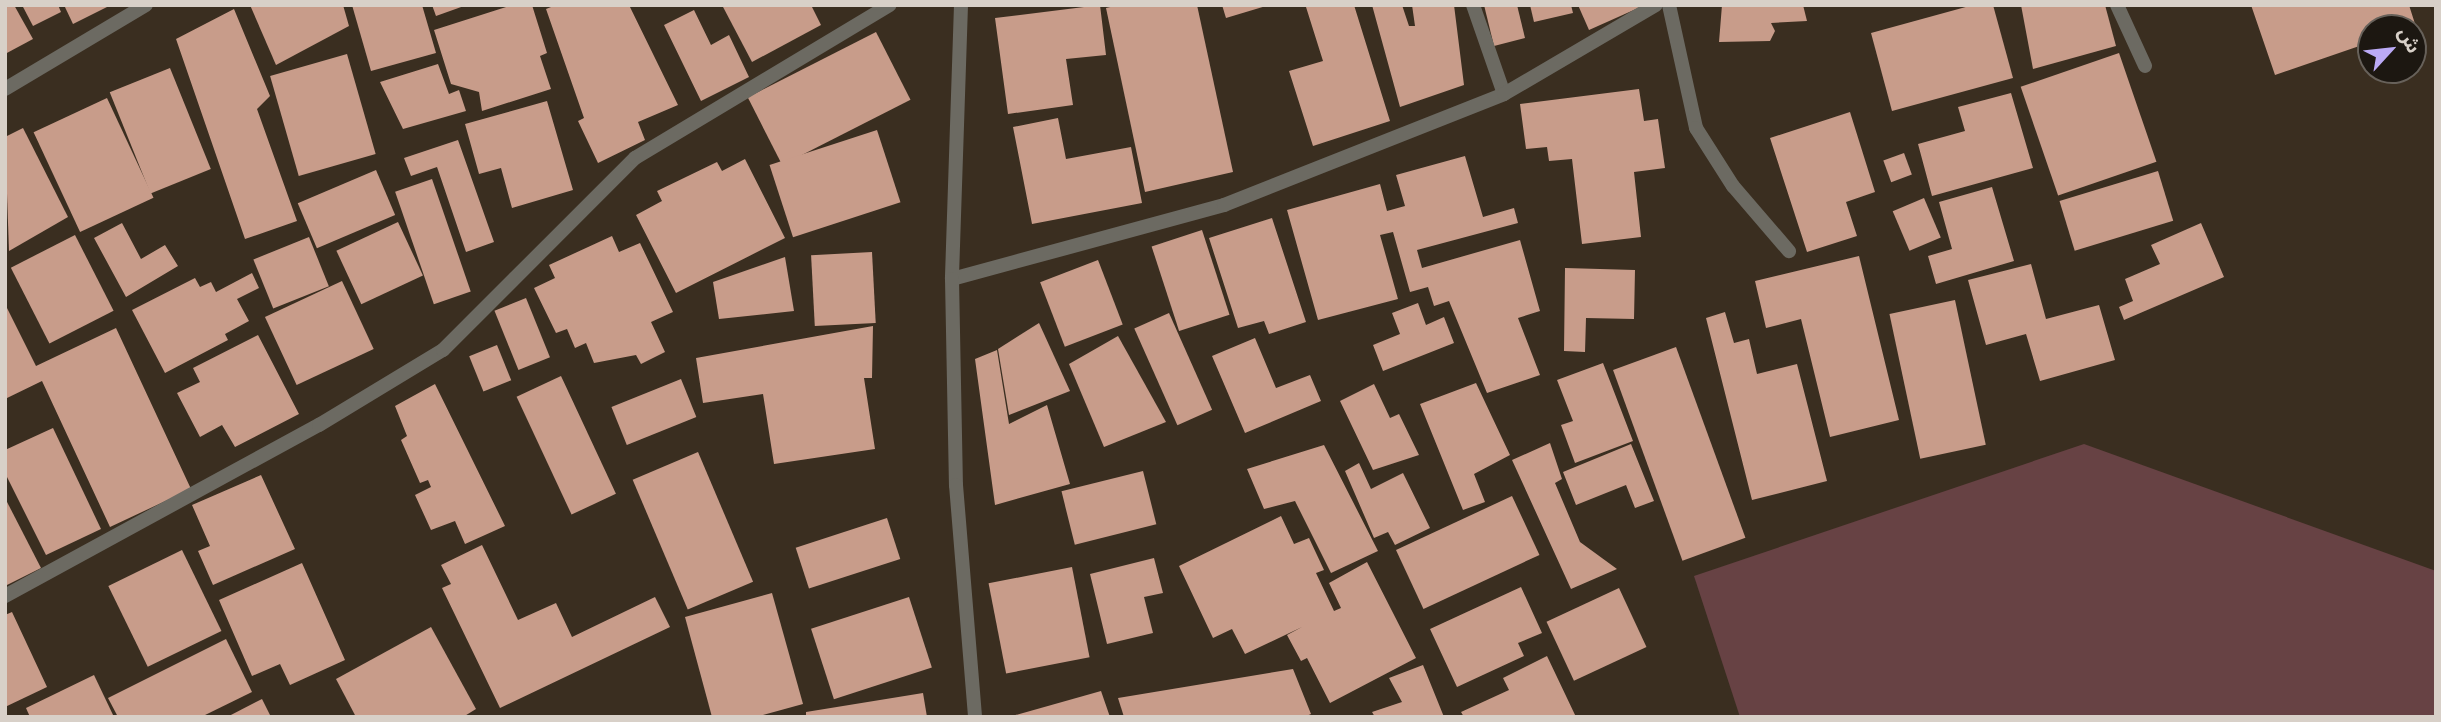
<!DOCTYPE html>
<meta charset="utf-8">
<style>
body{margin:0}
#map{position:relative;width:2441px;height:722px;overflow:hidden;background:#3a2e20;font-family:Signika,"Noto Sans Arabic",sans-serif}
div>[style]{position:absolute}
.green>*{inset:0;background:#674244}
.building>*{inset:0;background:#c89c8a;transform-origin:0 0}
.minor>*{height:14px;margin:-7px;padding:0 7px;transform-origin:7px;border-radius:7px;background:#6c6a62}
.tertiary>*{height:14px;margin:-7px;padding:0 7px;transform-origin:7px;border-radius:7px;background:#6c6a62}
span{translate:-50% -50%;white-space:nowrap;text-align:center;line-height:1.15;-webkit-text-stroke:7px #1c1711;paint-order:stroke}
.frame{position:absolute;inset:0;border:7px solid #d8d0c8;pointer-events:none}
.north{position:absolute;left:2357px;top:14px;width:70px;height:70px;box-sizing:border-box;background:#1c1711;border:2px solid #67615a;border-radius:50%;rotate:63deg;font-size:19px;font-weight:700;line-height:28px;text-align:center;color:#d8d0c8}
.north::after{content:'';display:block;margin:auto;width:24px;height:32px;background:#bbaaf6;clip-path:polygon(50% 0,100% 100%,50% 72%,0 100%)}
</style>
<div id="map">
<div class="green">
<i style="clip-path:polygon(2084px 444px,2436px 571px,2436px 717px,1740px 717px,1694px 576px)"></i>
</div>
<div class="building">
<i style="clip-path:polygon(5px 5px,14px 5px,33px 39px,5px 54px)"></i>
<i style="clip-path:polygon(22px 5px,58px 5px,61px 12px,33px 26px)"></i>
<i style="clip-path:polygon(64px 5px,111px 5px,73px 24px)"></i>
<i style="clip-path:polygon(250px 5px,343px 5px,349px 26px,276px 65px)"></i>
<i style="clip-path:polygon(352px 5px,422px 5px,436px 53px,371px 71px)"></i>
<i style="clip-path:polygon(432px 5px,464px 5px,464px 6px,436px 16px)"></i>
<i style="clip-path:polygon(512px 5px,532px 5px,547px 53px,540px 56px,551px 89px,482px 111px,479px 92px,451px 84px,434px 30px)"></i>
<i style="clip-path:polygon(556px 5px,629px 5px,678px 105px,638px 122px,645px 140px,598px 163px,578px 121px,584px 118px,546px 9px)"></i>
<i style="clip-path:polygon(722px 5px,811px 5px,821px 25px,752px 62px)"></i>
<i style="clip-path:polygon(1100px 5px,1106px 55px,1066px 59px,1073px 105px,1008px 114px,995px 18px)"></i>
<i style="clip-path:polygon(1119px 5px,1197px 5px,1233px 172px,1145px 192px,1106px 8px)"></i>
<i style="clip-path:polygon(1222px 5px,1265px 5px,1266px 6px,1226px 18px)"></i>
<i style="clip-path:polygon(1354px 5px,1390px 121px,1313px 146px,1289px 71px,1323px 61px,1306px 7px)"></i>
<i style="clip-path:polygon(1372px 5px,1402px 5px,1409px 26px,1415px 26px,1412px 5px,1454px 5px,1464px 85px,1400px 107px)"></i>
<i style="clip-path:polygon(1484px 5px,1517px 5px,1525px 38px,1494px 46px)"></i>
<i style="clip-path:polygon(1530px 5px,1571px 5px,1573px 13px,1534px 22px)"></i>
<i style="clip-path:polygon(1578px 5px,1645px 5px,1589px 30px)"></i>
<i style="clip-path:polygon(1722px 5px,1803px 5px,1807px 21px,1771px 23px,1775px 31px,1770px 41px,1719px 42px)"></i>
<i style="clip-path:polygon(1973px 5px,1993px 5px,2013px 78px,1892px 111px,1871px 33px)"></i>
<i style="clip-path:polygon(2021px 5px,2105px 5px,2116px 46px,2033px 69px)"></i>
<i style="clip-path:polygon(2251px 5px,2409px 5px,2416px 27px,2371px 28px,2371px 42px,2275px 75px)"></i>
<i style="clip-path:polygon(234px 9px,270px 96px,257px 109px,297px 221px,245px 239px,176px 39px)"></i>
<i style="clip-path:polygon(694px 10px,711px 45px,729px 35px,749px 77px,701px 101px,664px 25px)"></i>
<i style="left:876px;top:32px;width:76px;height:144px;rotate:63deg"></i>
<i style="left:2119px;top:53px;width:115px;height:104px;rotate:71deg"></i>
<i style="left:347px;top:54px;width:104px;height:80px;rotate:74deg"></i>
<i style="clip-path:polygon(438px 64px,449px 94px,459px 90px,466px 111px,403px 129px,380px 82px)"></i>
<i style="left:170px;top:68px;width:109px;height:65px;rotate:68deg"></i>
<i style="clip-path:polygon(1639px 89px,1644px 121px,1658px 119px,1665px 168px,1634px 172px,1641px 237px,1582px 244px,1572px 159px,1549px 161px,1547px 147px,1526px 149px,1520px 104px)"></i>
<i style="clip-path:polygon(2011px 93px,2033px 168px,1932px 196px,1918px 144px,1965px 131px,1958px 107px)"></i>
<i style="left:107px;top:98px;width:110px;height:81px;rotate:65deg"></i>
<i style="clip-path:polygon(547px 101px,573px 190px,512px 208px,501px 168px,479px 174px,465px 124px)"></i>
<i style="clip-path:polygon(1850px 112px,1875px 192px,1846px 202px,1857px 236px,1807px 252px,1770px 138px)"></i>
<i style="clip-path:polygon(1058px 118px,1066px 159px,1131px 147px,1142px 203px,1032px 224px,1013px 127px)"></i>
<i style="clip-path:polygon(23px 128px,68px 217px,9px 251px,5px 137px)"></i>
<i style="left:877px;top:130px;width:76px;height:113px;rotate:72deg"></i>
<i style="clip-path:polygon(458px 140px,494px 242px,466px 252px,437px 167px,411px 176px,404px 158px)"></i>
<i style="left:1904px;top:153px;width:23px;height:22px;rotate:70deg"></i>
<i style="clip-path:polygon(1465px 156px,1483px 217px,1514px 208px,1518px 223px,1417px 250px,1422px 268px,1520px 240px,1540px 311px,1518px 318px,1540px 375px,1487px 393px,1449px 301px,1434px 306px,1428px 287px,1410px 292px,1393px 232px,1380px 235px,1398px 299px,1318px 320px,1287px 210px,1380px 184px,1387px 211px,1405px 206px,1396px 175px)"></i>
<i style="clip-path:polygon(745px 159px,785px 238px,676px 293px,636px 215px,662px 201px,657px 191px,717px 162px,722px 171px)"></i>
<i style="left:376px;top:170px;width:49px;height:85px;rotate:67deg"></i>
<i style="left:2158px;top:171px;width:52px;height:103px;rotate:73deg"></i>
<i style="left:432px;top:179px;width:119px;height:39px;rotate:71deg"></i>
<i style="clip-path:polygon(1992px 187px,2014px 261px,1936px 284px,1928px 256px,1952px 249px,1939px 202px)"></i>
<i style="left:1924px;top:198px;width:43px;height:34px;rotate:67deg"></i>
<i style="clip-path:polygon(1272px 218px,1306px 322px,1269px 334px,1264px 321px,1238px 328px,1209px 238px)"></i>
<i style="left:398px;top:222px;width:59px;height:68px;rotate:65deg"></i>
<i style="clip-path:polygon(122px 223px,141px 259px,165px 245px,178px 266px,126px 297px,94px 238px)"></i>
<i style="clip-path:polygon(2201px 223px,2224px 277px,2124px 320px,2119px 307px,2133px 301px,2125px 279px,2160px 264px,2151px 245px)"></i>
<i style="left:1202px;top:230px;width:89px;height:53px;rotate:72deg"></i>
<i style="left:75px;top:235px;width:85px;height:72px;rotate:63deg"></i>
<i style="clip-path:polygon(612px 236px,619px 252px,640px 243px,673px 312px,651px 322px,665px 352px,641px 364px,636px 355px,594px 363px,586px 343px,575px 348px,567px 329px,556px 333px,534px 288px,555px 278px,549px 265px)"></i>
<i style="left:309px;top:237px;width:53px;height:60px;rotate:68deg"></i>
<i style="left:872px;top:252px;width:71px;height:61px;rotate:87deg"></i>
<i style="clip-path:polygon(1859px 256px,1899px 420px,1830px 437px,1801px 319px,1766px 328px,1755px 281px)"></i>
<i style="clip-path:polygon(785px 257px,794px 311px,719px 319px,713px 282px)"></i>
<i style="left:1098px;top:260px;width:69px;height:62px;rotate:69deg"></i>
<i style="clip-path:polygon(2031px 264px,2046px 319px,2099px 305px,2115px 360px,2040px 381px,2026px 334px,1986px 345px,1968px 280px)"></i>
<i style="clip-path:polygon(1565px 268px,1635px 270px,1634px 319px,1586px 318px,1585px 352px,1564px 351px)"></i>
<i style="clip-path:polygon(252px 273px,259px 288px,237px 299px,249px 321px,225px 334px,228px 340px,165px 373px,132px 310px,195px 278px,200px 287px,211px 282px,216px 292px)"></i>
<i style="left:342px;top:281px;width:75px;height:85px;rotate:65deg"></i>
<i style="left:526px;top:298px;width:64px;height:34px;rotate:68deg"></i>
<i style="left:1955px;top:300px;width:148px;height:67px;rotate:78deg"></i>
<i style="clip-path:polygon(1418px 303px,1426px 325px,1444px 317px,1454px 343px,1383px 371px,1373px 345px,1400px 334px,1392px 313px)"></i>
<i style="clip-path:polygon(5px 304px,36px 366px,116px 328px,191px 489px,110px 527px,42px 381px,5px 399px)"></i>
<i style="clip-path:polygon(1725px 312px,1734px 343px,1749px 339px,1757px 374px,1797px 364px,1827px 481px,1752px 500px,1706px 318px)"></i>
<i style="left:1169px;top:313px;width:106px;height:38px;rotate:66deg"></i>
<i style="clip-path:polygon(1039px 323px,1070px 391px,1009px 415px,998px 349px)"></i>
<i style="clip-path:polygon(873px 326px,872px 378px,864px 378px,875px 449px,774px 464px,763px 394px,703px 403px,696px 358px)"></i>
<i style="clip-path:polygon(258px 335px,299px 414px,235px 447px,222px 425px,200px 437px,177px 393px,200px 382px,193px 368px)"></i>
<i style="clip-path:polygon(1118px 336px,1166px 422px,1104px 447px,1069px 364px)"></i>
<i style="clip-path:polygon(1255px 338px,1276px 388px,1310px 375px,1321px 401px,1245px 433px,1212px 356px)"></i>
<i style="left:497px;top:345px;width:38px;height:30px;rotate:68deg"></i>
<i style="left:1676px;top:347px;width:203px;height:67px;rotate:70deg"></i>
<i style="clip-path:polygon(997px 350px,1009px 424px,1047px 405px,1070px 484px,995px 505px,975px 359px)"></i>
<i style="clip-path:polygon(1603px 363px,1633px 441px,1575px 463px,1561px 425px,1573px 421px,1557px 380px)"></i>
<i style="left:561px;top:376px;width:130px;height:49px;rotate:65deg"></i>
<i style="left:681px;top:379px;width:41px;height:75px;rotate:68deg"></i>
<i style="clip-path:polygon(1476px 383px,1510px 455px,1474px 474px,1485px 502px,1463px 510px,1420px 404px)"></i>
<i style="clip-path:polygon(435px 384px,505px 526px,465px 544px,455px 521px,431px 530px,415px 495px,431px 487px,428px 480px,420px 483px,401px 440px,407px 436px,395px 406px)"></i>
<i style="clip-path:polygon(1374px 384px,1390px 418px,1399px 414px,1419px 455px,1373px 470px,1340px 401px)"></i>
<i style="clip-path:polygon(53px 428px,101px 529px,46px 555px,5px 473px,5px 450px)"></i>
<i style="clip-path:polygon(1550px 443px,1562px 479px,1555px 483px,1580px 542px,1617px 569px,1571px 589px,1512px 460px)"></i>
<i style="clip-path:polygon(1631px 444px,1654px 501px,1635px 508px,1626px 485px,1576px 505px,1563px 472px)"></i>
<i style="clip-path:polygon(1324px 445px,1378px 551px,1331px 573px,1295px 501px,1264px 509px,1247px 469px)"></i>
<i style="left:698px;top:452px;width:141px;height:71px;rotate:67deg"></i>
<i style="clip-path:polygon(1359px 463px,1371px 489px,1403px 473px,1430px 528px,1395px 545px,1388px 532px,1374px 538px,1345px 471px)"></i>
<i style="left:1143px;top:471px;width:55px;height:84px;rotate:76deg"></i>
<i style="clip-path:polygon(261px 475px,295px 549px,213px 585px,198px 551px,210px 546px,192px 505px)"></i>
<i style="left:1512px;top:496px;width:65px;height:128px;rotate:65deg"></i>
<i style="clip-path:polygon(5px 498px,41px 568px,5px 586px)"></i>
<i style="clip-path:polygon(1281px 516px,1294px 544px,1309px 538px,1324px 570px,1316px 573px,1334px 611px,1341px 608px,1329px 583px,1367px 562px,1416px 658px,1330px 703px,1307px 658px,1301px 661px,1287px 635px,1302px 627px,1245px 654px,1232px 629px,1213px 638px,1179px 566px)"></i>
<i style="left:887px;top:518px;width:43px;height:96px;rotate:72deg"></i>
<i style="clip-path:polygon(482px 545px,518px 620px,556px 603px,572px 637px,655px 597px,670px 627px,500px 708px,442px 588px,451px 584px,441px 565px)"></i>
<i style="left:182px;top:550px;width:90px;height:82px;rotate:64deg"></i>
<i style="clip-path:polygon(1154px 558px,1163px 593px,1144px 597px,1153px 633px,1107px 644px,1090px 574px)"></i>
<i style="clip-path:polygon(302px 563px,345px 660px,290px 685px,280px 664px,252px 676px,219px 600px)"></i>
<i style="left:1072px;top:567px;width:92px;height:85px;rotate:79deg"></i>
<i style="clip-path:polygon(1521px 587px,1542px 633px,1518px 643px,1524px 656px,1457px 687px,1430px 629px)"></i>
<i style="left:1619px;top:588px;width:65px;height:80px;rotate:65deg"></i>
<i style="clip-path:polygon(772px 593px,803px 704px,756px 717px,712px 717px,685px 617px)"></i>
<i style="left:909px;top:597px;width:74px;height:103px;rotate:72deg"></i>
<i style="clip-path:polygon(12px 612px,47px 687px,5px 707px,5px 615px)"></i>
<i style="clip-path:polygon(431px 627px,476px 709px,463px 717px,356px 717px,336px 679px)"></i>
<i style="clip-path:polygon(226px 639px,252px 692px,201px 717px,118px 717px,108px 698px)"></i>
<i style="clip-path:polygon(1547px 656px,1576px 717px,1464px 717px,1461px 712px,1509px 690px,1503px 678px)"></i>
<i style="clip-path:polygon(1423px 665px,1444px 717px,1375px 717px,1372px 712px,1402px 702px,1389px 678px)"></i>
<i style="clip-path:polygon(1293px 669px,1311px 714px,1304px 717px,1124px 717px,1118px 698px)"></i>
<i style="clip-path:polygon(94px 675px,114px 717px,30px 717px,26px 708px)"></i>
<i style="clip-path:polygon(1101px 691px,1110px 717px,1013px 717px,1012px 716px)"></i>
<i style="clip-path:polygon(923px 693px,927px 717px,806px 717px,806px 712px)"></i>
<i style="clip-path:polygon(262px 699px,271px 717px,227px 717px)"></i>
</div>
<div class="minor">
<i style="left:1473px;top:5px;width:94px;rotate:70.8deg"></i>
<i style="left:1669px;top:5px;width:126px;rotate:77.6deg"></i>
<i style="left:1696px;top:128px;width:69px;rotate:57.5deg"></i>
<i style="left:1733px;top:186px;width:86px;rotate:49.3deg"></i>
<i style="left:2117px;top:5px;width:67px;rotate:65.3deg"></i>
<i style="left:5px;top:89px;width:164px;rotate:-30.8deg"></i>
<i style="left:952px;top:279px;width:282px;rotate:-15.2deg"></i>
<i style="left:1224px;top:205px;width:301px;rotate:-21.6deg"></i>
<i style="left:1504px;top:94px;width:176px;rotate:-30.4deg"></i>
<i style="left:5px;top:596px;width:358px;rotate:-28.6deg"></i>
<i style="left:319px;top:425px;width:145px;rotate:-31.2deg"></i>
<i style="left:443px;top:350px;width:272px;rotate:-45deg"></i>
<i style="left:635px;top:158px;width:297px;rotate:-31deg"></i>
</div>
<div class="tertiary">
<i style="left:961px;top:5px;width:274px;rotate:91.9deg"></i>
<i style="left:952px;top:279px;width:206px;rotate:88.9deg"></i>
<i style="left:956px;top:485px;width:233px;rotate:85.3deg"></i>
</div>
<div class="frame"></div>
<div class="north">ش</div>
</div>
